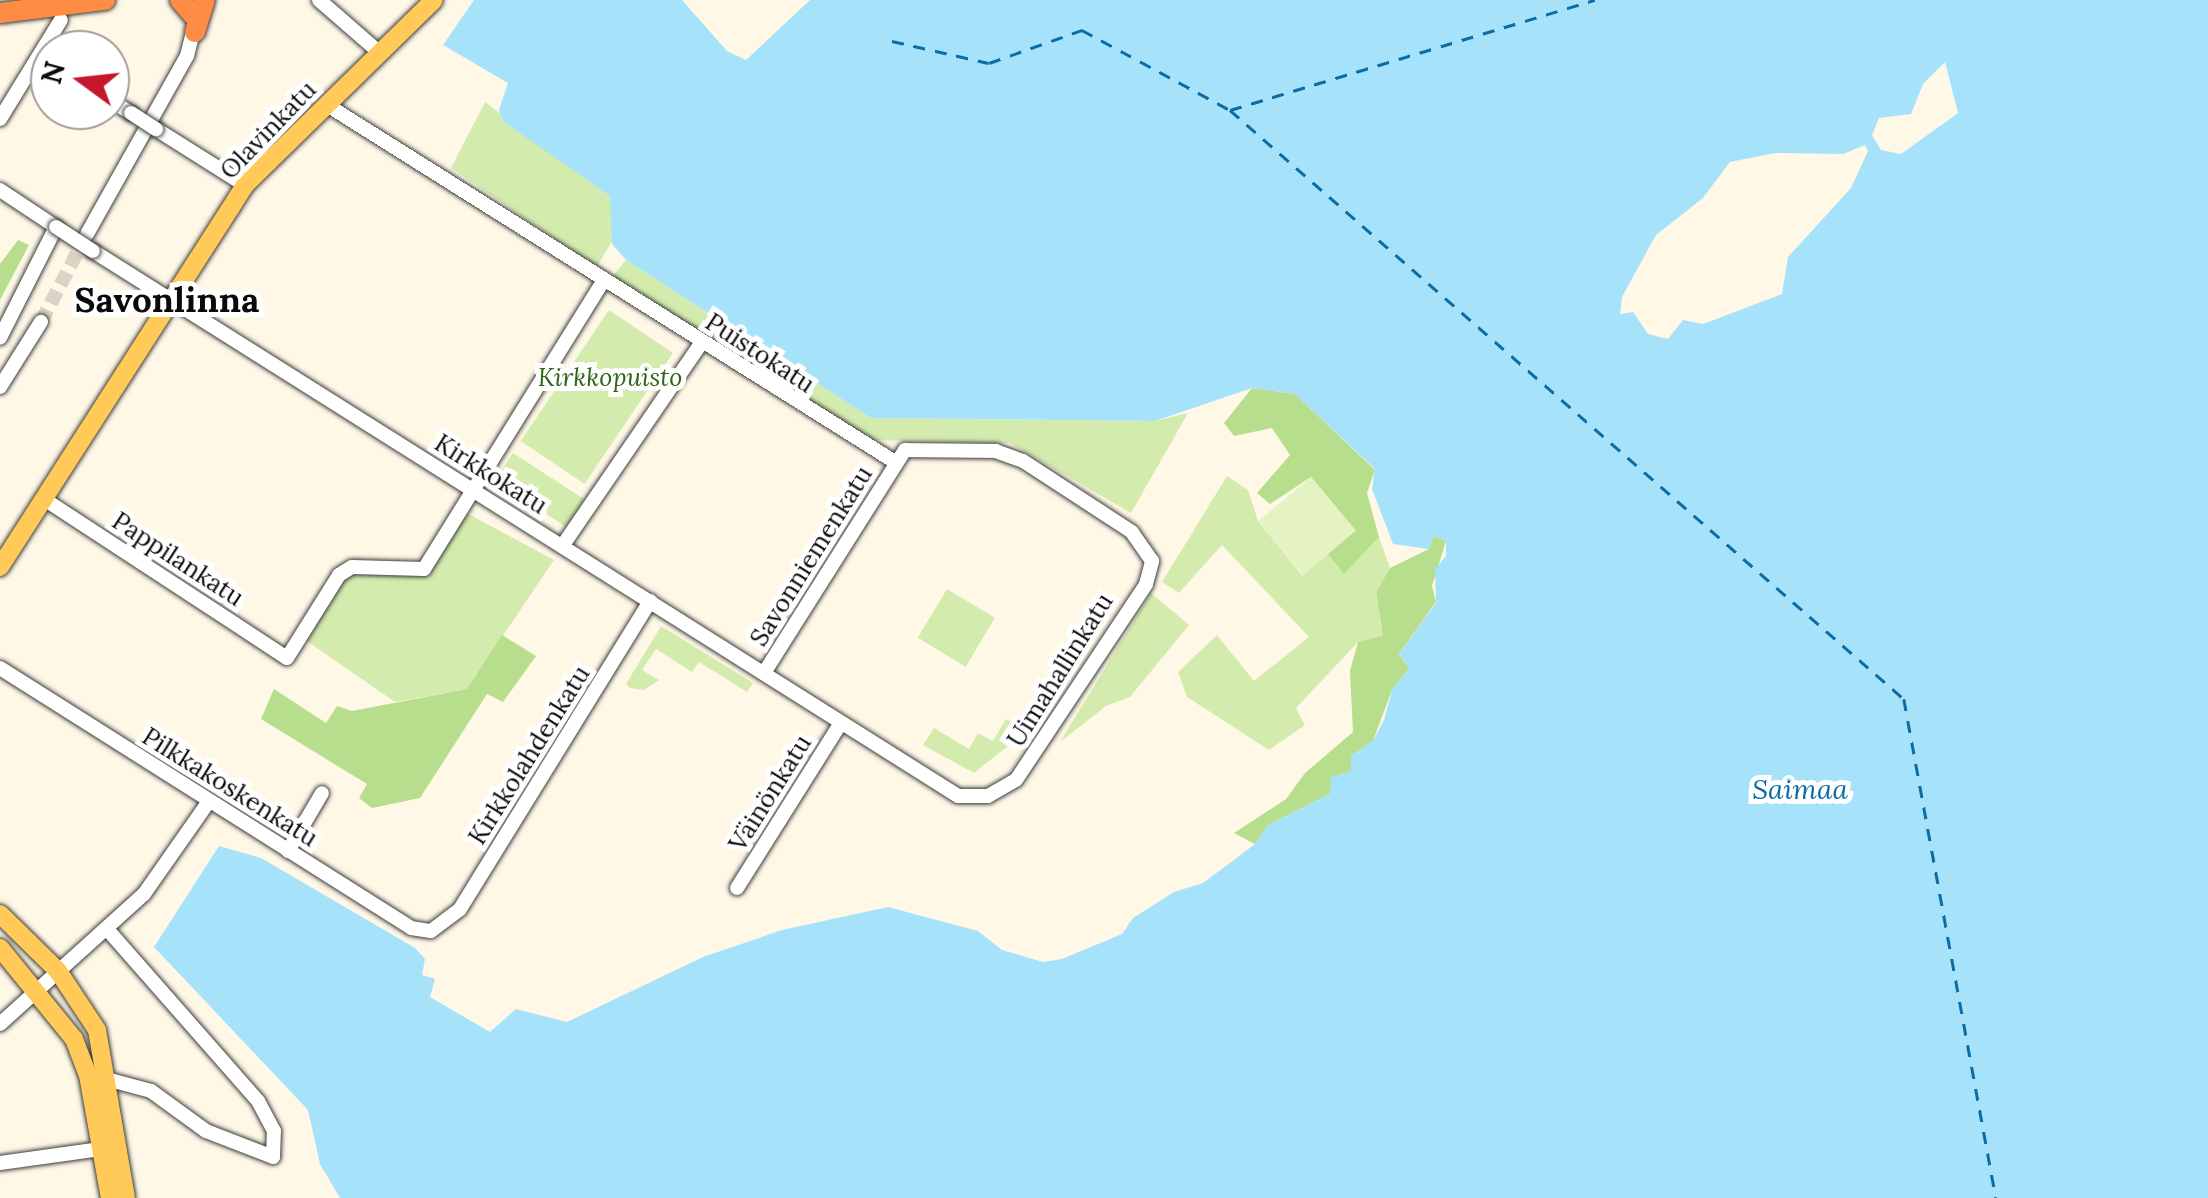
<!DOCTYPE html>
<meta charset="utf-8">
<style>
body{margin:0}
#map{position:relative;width:2208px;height:1198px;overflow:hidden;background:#fff8e7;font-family:Lora,serif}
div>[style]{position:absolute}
.green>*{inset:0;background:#d3ecae;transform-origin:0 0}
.forest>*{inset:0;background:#b7de8c}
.pitch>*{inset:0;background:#e5f2c1;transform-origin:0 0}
.water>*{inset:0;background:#a7e2fb}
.ferry>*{height:2.5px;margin-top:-1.25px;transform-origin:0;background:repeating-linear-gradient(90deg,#0b6da4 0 12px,transparent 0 22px)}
.minor-tunnel>*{height:14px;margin-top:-7px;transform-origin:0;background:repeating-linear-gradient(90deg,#dad4c6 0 14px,transparent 0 21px)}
.roads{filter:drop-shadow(0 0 2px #3d3d3d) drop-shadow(0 0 2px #3d3d3d)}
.minor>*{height:14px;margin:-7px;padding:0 7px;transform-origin:7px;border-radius:7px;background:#fff}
.major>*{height:18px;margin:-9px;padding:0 9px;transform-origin:9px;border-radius:9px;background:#ffca57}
.highway>*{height:20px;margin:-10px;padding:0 10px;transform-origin:10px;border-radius:10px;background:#ff8c45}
.bridges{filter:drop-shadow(0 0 2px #3d3d3d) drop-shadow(0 0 2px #3d3d3d)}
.minor-bridge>*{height:14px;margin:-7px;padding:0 7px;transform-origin:7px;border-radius:7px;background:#fff}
span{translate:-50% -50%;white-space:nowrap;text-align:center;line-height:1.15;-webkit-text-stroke:10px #fff;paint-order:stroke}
.street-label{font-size:25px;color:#0a0a0a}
.park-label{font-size:25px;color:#2d6616;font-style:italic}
.water-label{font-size:28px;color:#0b6da4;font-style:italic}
.district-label{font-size:35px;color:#0a0a0a;font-weight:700}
.north{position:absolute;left:30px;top:30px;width:100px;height:100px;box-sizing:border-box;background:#fff;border:2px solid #9d9d9d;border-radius:50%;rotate:285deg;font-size:28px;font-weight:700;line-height:40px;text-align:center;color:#0a0a0a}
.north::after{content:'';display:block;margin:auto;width:35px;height:45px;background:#c4182d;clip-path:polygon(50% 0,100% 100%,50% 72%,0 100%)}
</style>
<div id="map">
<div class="green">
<i style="clip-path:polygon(485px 102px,610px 196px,615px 236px,597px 267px,451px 168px)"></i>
<i style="clip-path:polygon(626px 260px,871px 418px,1155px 421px,1188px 413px,1131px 513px,1010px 443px,870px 440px,612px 277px)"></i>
<i style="left:609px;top:310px;width:77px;height:158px;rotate:34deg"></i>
<i style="left:513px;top:453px;width:85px;height:33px;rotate:33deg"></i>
<i style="clip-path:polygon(1227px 476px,1248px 490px,1258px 521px,1302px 575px,1328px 554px,1344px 573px,1379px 537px,1390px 568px,1376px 592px,1383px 637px,1358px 642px,1296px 708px,1305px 725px,1269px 750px,1187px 697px,1178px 672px,1217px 635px,1254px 681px,1309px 637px,1222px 545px,1179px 593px,1162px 582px)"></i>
<i style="clip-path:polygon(461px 510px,554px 560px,467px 689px,395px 702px,301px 637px,339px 575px,424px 569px)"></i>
<i style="left:947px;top:589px;width:56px;height:57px;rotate:31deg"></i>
<i style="clip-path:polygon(1151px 593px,1189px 625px,1130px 697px,1106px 706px,1060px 742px)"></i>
<i style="clip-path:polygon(661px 626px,753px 683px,747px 692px,699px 662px,692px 672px,656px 649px,642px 670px,659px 680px,644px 690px,630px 688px,626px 684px)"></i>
<i style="clip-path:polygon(1006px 719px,1028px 730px,974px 773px,923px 745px,934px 728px,969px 749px,978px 733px,993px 741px)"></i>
</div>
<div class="forest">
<i style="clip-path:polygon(18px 240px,29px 245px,0 300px,0 264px)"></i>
<i style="clip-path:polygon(1252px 388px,1295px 394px,1375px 470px,1367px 493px,1379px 537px,1344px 574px,1328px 554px,1355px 530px,1311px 477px,1270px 504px,1257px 493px,1290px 455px,1272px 428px,1234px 436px,1224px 423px)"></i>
<i style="clip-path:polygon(1434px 536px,1446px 541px,1432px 586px,1436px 602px,1399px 654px,1409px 669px,1392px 690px,1373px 741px,1351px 756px,1351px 771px,1330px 794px,1268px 825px,1255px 844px,1234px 833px,1286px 799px,1305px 773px,1353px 732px,1350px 671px,1358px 642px,1383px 636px,1376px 592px,1390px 568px,1429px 549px)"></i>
<i style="clip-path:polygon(502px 635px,536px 656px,503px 702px,487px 694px,420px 798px,372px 808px,359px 798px,367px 784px,261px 719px,274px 689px,326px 723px,337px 706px,352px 711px,467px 689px)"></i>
</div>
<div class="pitch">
<i style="left:1311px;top:477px;width:70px;height:69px;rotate:50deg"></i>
</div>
<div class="water">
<i style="clip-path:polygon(evenodd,474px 0,682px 0,727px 51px,746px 60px,810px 0,2208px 0,2208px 1198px,340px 1198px,320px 1164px,308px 1110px,154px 947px,219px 846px,261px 858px,415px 948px,425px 959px,422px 975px,435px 979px,430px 997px,490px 1032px,516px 1009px,567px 1022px,703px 957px,782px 930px,888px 907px,978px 931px,1002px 950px,1043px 962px,1062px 959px,1122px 934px,1133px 918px,1174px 892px,1203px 883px,1255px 844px,1268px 825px,1330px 794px,1331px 777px,1351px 771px,1351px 756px,1373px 741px,1384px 720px,1392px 690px,1409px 669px,1399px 654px,1436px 603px,1435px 569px,1446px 556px,1446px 541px,1434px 536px,1429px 549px,1393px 544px,1372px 489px,1375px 469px,1295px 394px,1252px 388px,1155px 421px,871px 418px,626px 260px,612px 244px,610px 196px,504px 122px,499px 110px,508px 83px,443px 45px,474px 0,1945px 62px,1958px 113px,1901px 154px,1881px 150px,1872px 135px,1879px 118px,1911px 114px,1923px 84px,1945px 62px,474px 0,1865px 145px,1868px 151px,1851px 188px,1788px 257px,1782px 294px,1703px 324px,1683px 320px,1668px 339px,1648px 334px,1633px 312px,1620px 314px,1622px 297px,1656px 235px,1703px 198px,1730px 162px,1775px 153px,1843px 154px,1865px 145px)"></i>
</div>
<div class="ferry">
<i style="left:892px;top:41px;width:99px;rotate:12.8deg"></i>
<i style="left:989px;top:63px;width:99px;rotate:-19.5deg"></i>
<i style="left:1082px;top:30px;width:168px;rotate:28.4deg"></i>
<i style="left:1230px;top:110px;width:381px;rotate:-16.8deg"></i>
<i style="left:1230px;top:110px;width:895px;rotate:41.15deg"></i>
<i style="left:1904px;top:699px;width:507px;rotate:79.55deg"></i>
</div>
<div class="minor-tunnel">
<i style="left:41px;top:322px;width:99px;rotate:-62.4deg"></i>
</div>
<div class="roads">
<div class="minor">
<i style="left:319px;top:0;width:81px;rotate:41deg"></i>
<i style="left:110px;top:100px;width:25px;rotate:32deg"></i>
<i style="left:327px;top:105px;width:671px;rotate:32.15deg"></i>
<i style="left:0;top:119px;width:116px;rotate:-58.4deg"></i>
<i style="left:156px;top:129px;width:105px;rotate:32.2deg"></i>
<i style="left:0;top:190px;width:67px;rotate:33.5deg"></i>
<i style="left:56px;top:227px;width:124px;rotate:116.8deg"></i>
<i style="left:87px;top:234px;width:204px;rotate:-60.7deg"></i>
<i style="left:187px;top:56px;width:29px;rotate:-76deg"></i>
<i style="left:93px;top:251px;width:1022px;rotate:32.21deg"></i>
<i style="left:958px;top:796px;width:30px"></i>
<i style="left:988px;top:796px;width:32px;rotate:-30deg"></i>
<i style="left:1016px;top:780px;width:235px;rotate:-56.4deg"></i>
<i style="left:1146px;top:584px;width:24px;rotate:-75deg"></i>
<i style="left:1152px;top:561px;width:35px;rotate:-125deg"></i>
<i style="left:1132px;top:532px;width:130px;rotate:-146.9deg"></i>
<i style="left:1023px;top:461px;width:29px;rotate:-160deg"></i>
<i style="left:996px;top:451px;width:91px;rotate:-179.4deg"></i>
<i style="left:905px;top:450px;width:264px;rotate:122.3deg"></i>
<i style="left:0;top:387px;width:77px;rotate:-57.8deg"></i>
<i style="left:44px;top:499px;width:290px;rotate:33.2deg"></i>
<i style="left:287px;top:658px;width:98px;rotate:-57.9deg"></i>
<i style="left:339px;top:575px;width:15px;rotate:-32deg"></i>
<i style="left:352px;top:567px;width:72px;rotate:1.6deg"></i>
<i style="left:424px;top:569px;width:340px;rotate:-58.1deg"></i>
<i style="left:563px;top:545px;width:246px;rotate:-55.6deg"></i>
<i style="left:0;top:668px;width:486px;rotate:32.3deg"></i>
<i style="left:411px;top:928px;width:20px;rotate:9deg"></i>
<i style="left:431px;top:931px;width:36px;rotate:-37deg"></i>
<i style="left:460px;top:909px;width:362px;rotate:-58.3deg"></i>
<i style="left:288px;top:851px;width:67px;rotate:-59.6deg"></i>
<i style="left:737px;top:888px;width:195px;rotate:-57.8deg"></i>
<i style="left:0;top:1024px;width:194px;rotate:-42.1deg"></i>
<i style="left:144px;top:894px;width:113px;rotate:-55deg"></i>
<i style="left:99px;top:1077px;width:54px;rotate:15.1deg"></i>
<i style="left:151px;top:1091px;width:68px;rotate:36deg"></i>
<i style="left:206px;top:1131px;width:72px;rotate:21.2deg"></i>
<i style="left:273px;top:1157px;width:26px;rotate:-88deg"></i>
<i style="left:274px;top:1131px;width:34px;rotate:-118deg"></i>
<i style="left:258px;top:1101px;width:229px;rotate:-131.3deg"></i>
<i style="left:0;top:1163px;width:109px;rotate:-7.9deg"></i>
</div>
<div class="major">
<i style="left:0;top:567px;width:454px;rotate:-57.3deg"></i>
<i style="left:245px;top:185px;width:264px;rotate:-44.4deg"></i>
<i style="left:0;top:914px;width:81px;rotate:44.5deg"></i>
<i style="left:58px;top:971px;width:71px;rotate:56.5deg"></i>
<i style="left:97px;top:1030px;width:170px;rotate:80.2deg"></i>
<i style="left:0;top:948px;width:117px;rotate:50.9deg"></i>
<i style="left:74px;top:1039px;width:39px;rotate:69deg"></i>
<i style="left:88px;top:1075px;width:125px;rotate:79.9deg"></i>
</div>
<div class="highway">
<i style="left:180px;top:0;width:20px;rotate:49deg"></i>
<i style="left:0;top:13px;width:106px;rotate:-7.1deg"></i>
<i style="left:195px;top:32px;width:34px;rotate:-73deg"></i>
</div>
</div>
<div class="bridges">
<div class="minor-bridge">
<i style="left:131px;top:113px;width:30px;rotate:33deg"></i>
<i style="left:56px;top:227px;width:44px;rotate:33deg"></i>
</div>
</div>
<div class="street-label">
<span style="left:268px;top:130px;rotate:-46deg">Olavinkatu</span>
<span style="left:760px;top:353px;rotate:33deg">Puistokatu</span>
<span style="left:491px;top:474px;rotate:32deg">Kirkkokatu</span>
<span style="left:811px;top:556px;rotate:-58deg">Savonniemenkatu</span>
<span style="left:178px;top:559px;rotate:33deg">Pappilankatu</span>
<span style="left:1060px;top:670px;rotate:-58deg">Uimahallinkatu</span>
<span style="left:529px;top:755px;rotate:-58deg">Kirkkolahdenkatu</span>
<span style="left:230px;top:787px;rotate:32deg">Pilkkakoskenkatu</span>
<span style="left:770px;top:793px;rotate:-58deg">Väinönkatu</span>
</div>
<div class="park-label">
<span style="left:610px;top:377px">Kirkkopuisto</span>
</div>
<div class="water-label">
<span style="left:1800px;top:789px">Saimaa</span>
</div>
<div class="district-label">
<span style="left:167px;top:300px">Savonlinna</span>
</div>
<div class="north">N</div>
</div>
